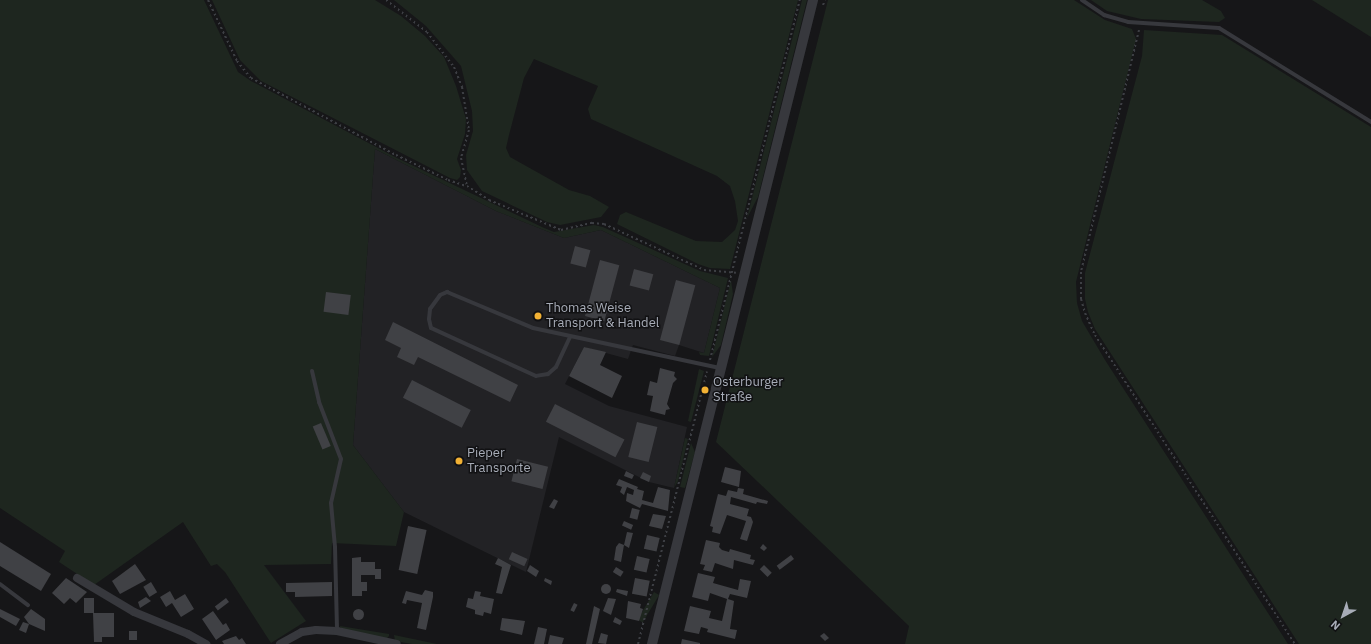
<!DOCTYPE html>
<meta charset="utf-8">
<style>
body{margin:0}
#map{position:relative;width:1371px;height:644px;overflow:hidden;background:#161618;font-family:"IBM Plex Sans",sans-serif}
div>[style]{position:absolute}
.built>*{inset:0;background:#222225}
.green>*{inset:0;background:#1e261f;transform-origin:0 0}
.building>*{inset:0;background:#404145;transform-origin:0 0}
.round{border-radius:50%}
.path>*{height:2px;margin-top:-1px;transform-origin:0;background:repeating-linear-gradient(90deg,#3d3f44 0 2px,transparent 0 5px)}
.service>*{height:4px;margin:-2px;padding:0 2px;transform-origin:2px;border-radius:2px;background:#37383d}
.minor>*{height:8px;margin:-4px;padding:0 4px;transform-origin:4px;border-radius:4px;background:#37383d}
.tertiary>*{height:10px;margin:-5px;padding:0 5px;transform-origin:5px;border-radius:5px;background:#37383d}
.dots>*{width:11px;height:11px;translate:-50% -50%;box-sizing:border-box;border:2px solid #111113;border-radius:50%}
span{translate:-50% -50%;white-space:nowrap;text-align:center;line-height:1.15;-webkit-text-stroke:3px #111113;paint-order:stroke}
.poi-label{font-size:13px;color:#a8adb8}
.left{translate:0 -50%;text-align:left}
.north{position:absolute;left:1323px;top:596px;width:40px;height:40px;-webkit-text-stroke:3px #111113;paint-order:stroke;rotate:220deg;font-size:11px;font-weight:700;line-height:16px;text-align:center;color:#a8adb8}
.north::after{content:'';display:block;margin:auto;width:14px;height:18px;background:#a8adb8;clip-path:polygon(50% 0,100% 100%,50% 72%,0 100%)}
</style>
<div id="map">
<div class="built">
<i style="clip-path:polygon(375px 149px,496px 211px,564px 238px,601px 230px,720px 288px,704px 353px,679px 345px,675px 356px,633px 345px,628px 359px,584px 347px,565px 384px,609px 406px,687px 427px,674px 488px,649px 482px,559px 437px,526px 572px,404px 512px,353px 445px)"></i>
</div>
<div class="green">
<i style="clip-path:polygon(0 0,204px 0,238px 72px,251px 81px,397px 158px,542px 227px,554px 232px,594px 225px,603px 227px,700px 271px,728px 278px,709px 356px,700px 355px,699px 352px,704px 353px,720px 288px,601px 230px,564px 238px,496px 211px,375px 149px,353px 445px,404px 512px,396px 546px,332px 543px,331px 564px,264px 565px,306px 621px,271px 643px,225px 572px,217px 564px,211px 566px,183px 522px,94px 585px,59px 562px,65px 551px,0 508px)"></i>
<i style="clip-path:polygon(212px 0,375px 0,401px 16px,425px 36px,444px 57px,456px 86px,466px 119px,465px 134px,457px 159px,461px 170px,460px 177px,457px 180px,450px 178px,261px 81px,240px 60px)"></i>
<i style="clip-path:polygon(394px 0,798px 0,730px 269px,710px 268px,698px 264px,617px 224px,620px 215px,626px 212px,696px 241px,722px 242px,735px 230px,738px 221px,735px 201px,730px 186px,717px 176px,591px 119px,588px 109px,598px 86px,534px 59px,524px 78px,509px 135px,506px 148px,510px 157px,569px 190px,590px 196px,609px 207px,601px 217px,560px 225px,547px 222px,482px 191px,467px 170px,466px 155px,473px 131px,472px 111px,461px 66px,426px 26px)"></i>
<i style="clip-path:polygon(802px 0,807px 0,758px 197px,747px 218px)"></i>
<i style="clip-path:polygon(828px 0,1074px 0,1105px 20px,1132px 29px,1136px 39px,1076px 282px,1077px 303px,1082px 321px,1105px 360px,1288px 644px,905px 644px,909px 626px,716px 442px)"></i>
<i style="clip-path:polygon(1091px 0,1202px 0,1221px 11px,1225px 18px,1219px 22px,1141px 19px,1107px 11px)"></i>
<i style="clip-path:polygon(1312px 0,1371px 0,1371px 37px)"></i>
<i style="clip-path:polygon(1144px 30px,1222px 35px,1371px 127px,1371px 644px,1299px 644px,1095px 329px,1088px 312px,1085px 299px,1085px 273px,1142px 56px)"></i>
<i style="clip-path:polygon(731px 280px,733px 294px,721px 345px,712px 357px)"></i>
<i style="clip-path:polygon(699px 369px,704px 371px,691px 422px,688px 421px)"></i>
<i style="clip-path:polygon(685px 438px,688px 439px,678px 481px,674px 488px)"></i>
<i style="clip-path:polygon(691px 443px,695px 452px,685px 488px,680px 487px)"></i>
<i style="left:654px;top:592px;width:6px;height:32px;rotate:31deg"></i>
<i style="clip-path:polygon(340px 626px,389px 634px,389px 636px,386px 639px,341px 629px)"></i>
<i style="clip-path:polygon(394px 635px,437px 644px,412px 644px,395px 641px)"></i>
</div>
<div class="building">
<i style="left:575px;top:246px;width:16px;height:18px;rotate:15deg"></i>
<i style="left:600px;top:260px;width:20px;height:58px;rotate:15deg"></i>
<i style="left:634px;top:269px;width:20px;height:17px;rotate:15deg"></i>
<i style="left:676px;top:280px;width:20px;height:62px;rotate:15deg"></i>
<i style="left:326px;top:292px;width:25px;height:20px;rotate:7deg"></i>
<i style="clip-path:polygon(393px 322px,518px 385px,510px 402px,418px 357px,414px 365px,397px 357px,401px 348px,385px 340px)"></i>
<i style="clip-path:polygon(584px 347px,606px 352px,600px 365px,622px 376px,612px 398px,569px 376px)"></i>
<i style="clip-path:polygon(660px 368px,675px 372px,674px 376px,677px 379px,673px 383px,667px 404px,670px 409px,666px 410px,665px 415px,650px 411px,653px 396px,647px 395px,650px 381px,657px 383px)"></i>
<i style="left:412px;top:380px;width:66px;height:20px;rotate:27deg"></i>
<i style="left:555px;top:404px;width:78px;height:20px;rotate:27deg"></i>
<i style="left:637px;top:422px;width:21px;height:36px;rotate:14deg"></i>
<i style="left:321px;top:423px;width:25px;height:9px;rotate:67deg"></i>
<i style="left:517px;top:459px;width:32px;height:23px;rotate:14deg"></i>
<i style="clip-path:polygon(725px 467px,741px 471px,739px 487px,721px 482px)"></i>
<i style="clip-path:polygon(626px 471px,634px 475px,632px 479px,624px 476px)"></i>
<i style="clip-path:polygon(643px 472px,651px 476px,649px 482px,640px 478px)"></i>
<i style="clip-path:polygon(619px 479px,638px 487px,637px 489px,644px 491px,642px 500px,653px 503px,658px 487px,670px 490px,668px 511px,642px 504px,640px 508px,626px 501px,627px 493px,633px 495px,634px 490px,627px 487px,624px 495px,620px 492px,622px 487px,616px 485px)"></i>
<i style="clip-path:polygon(738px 488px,744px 489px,743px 494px,768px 501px,767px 504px,757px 502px,756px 504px,731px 497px,730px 504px,749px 509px,747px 516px,751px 517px,753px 522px,747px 541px,740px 539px,746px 521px,727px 515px,720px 534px,712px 532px,713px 527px,710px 526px,718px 494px,726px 496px,728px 490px,737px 492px)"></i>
<i style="clip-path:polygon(554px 499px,558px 501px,554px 509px,549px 507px)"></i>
<i style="left:632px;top:508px;width:8px;height:10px;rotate:14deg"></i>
<i style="clip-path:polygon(653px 514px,666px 516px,662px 529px,649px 526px)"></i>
<i style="left:624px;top:521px;width:10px;height:5px;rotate:24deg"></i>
<i style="left:408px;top:526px;width:19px;height:45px;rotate:12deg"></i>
<i style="clip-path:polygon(627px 532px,633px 533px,629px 548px,624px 545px,621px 562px,614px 560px,616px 547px,619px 543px,624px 545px)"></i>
<i style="left:647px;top:535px;width:13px;height:14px;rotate:13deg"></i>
<i style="clip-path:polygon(706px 540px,720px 543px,719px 547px,722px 550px,729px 552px,730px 549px,751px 555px,750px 559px,755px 560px,753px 565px,734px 560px,733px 569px,715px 563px,712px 572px,703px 570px,705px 565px,700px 564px)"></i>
<i style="clip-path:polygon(0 542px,51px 574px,41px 591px,0 566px)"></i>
<i style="clip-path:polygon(763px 544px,767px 548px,764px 551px,760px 548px)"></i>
<i style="left:512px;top:552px;width:17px;height:8px;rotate:24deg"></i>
<i style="left:791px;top:555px;width:5px;height:18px;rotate:53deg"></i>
<i style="left:637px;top:556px;width:13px;height:14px;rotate:13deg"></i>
<i style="clip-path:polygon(361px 557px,361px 562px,375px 562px,375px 569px,381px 569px,381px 579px,375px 579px,375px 575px,361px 575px,361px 582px,367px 582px,367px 591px,362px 591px,362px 596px,352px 596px,352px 558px)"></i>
<i style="clip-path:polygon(498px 558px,511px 565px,502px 594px,496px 593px,502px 567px,495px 564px)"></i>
<i style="clip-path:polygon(135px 564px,146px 580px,120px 594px,112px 581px)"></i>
<i style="clip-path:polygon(530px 565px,539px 571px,536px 577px,527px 571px)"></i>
<i style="left:764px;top:565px;width:11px;height:6px;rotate:45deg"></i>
<i style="left:616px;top:567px;width:9px;height:6px;rotate:32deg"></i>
<i style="clip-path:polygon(698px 573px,715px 577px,713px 583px,738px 590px,740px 579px,751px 581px,747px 598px,730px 594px,728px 599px,734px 601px,730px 629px,737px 630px,735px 639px,707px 632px,708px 629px,701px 627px,699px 634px,684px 631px,690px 606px,711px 611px,709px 618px,722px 621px,727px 599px,710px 593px,708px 601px,692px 597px)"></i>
<i style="clip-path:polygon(66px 578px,87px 592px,76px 603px,70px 598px,64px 604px,52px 593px)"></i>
<i style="clip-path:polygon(545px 578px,552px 581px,551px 585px,544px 581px)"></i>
<i style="left:635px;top:578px;width:15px;height:16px;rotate:11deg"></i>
<i style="left:151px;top:582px;width:12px;height:9px;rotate:59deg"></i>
<i style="clip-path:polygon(332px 582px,332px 596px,295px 597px,295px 592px,286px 592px,286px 583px)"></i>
<i class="round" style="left:601px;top:584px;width:10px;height:10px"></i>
<i style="clip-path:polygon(617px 589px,628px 591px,627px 596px,616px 592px)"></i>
<i style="clip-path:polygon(425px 590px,433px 592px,433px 597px,426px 630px,417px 628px,422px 603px,407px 600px,406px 604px,402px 603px,406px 591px,422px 595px)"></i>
<i style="clip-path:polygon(170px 591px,175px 600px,185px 594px,194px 609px,181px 617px,172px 603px,166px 607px,160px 597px)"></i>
<i style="clip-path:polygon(475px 591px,481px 592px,480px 596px,494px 599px,491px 614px,484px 612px,483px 616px,475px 614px,475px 610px,466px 607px,468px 598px,473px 599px)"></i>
<i style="clip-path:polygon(146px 597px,151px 601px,140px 608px,138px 602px)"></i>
<i style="left:84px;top:598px;width:10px;height:15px"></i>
<i style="left:226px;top:598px;width:5px;height:14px;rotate:53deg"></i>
<i style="clip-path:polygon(608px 598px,616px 599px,611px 615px,603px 611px)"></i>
<i style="clip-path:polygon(628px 601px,641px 604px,640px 608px,643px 609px,639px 621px,626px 618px)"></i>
<i style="left:574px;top:603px;width:4px;height:8px;rotate:27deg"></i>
<i style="clip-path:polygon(594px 606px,600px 609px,592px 644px,586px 644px)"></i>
<i class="round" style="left:352.5px;top:608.5px;width:11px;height:11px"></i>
<i style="clip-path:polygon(0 609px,20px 619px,16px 626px,0 617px)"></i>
<i style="clip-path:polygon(31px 609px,45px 619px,45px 631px,29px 624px,24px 617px)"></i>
<i style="clip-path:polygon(213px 611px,223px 625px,226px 623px,230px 630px,216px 640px,202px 619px)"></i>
<i style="clip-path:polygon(93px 613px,114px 613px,114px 637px,102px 637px,102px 642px,94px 642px)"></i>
<i style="clip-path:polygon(615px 617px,622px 621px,620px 625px,613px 622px)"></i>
<i style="clip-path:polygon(502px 618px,525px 621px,522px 635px,500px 630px)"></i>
<i style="clip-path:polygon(23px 622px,29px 624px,26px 633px,19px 630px)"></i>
<i style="clip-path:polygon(538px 627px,547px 629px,544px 644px,534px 644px)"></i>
<i style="left:129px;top:631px;width:8px;height:9px"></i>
<i style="clip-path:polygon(601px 633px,608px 635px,606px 644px,598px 643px)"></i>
<i style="clip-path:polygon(824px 633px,829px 638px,825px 641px,820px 636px)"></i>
<i style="clip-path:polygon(550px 635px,564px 638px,562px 644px,548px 644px)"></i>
<i style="clip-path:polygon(236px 636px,239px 640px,242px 638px,246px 644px,224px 644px,222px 641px)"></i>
<i style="clip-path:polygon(682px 639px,700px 643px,700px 644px,681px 644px)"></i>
</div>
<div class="path">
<i style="left:208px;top:0;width:68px;rotate:64.6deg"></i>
<i style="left:237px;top:61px;width:22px;rotate:51deg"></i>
<i style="left:251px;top:78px;width:164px;rotate:28deg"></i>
<i style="left:396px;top:155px;width:58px;rotate:25.7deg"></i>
<i style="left:448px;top:180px;width:20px;rotate:18deg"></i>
<i style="left:386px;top:0;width:52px;rotate:38deg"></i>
<i style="left:427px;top:32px;width:44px;rotate:52.4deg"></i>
<i style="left:454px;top:67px;width:22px;rotate:68deg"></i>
<i style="left:462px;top:87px;width:44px;rotate:80.8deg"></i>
<i style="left:469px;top:130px;width:29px;rotate:106deg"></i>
<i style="left:461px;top:158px;width:29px;rotate:78deg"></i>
<i style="left:467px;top:186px;width:26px;rotate:32deg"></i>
<i style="left:489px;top:200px;width:78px;rotate:22.6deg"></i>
<i style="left:561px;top:230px;width:32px;rotate:-13deg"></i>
<i style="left:592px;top:223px;width:12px;rotate:5deg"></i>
<i style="left:604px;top:224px;width:110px;rotate:24.7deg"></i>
<i style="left:704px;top:270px;width:32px;rotate:5deg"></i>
<i style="left:823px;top:5px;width:5px;rotate:-68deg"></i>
<i style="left:1139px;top:30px;width:249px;rotate:103.5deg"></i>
<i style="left:1081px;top:272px;width:27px;rotate:90deg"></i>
<i style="left:1081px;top:299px;width:15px;rotate:74deg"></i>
<i style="left:1085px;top:313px;width:24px;rotate:66deg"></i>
<i style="left:1095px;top:335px;width:368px;rotate:57.1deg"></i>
<i style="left:710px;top:360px;width:371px;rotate:-76deg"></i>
<i style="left:638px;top:644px;width:281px;rotate:-75.8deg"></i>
</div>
<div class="service">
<i style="left:1082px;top:0;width:27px;rotate:34deg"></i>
<i style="left:1104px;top:15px;width:25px;rotate:16deg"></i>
<i style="left:1128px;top:22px;width:91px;rotate:3.8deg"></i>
<i style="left:1219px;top:28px;width:179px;rotate:31.7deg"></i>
<i style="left:570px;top:337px;width:33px;rotate:115deg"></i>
<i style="left:556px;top:367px;width:11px;rotate:139deg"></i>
<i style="left:548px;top:374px;width:12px;rotate:171deg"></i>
<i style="left:536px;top:376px;width:115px;rotate:-155.4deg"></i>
<i style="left:431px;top:328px;width:9px;rotate:-103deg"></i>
<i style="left:429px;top:319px;width:10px;rotate:-84deg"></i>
<i style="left:430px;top:309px;width:17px;rotate:-54deg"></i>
<i style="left:440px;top:295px;width:8px;rotate:-23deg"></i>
<i style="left:447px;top:292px;width:93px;rotate:22.7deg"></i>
<i style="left:533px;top:328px;width:191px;rotate:12.1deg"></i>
<i style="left:312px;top:371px;width:32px;rotate:77deg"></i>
<i style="left:319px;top:402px;width:61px;rotate:68.9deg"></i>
<i style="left:341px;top:459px;width:45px;rotate:102.8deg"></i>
<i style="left:331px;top:503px;width:44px;rotate:84.8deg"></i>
<i style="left:335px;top:547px;width:84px;rotate:88.6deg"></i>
<i style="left:0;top:584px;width:35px;rotate:37deg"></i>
</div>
<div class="minor">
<i style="left:77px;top:578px;width:66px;rotate:30.8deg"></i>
<i style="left:134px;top:612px;width:58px;rotate:22.2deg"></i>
<i style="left:188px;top:634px;width:21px;rotate:29deg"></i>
<i style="left:280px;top:644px;width:25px;rotate:-29deg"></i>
<i style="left:302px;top:632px;width:14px;rotate:-8deg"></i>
<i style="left:316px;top:630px;width:21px;rotate:3deg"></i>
<i style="left:337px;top:631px;width:61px;rotate:12.2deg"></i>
</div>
<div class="tertiary">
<i style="left:652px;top:644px;width:664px;rotate:-75.96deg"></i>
</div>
<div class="dots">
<i style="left:538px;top:316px;background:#f2b134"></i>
<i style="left:705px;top:390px;background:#f2b134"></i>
<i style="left:459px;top:461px;background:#f2b134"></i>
</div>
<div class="poi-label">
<span class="left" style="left:546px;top:316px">Thomas Weise<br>Transport &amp; Handel</span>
<span class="left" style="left:713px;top:390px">Osterburger<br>Straße</span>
<span class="left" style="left:467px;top:461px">Pieper<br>Transporte</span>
</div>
<div class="north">N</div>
</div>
